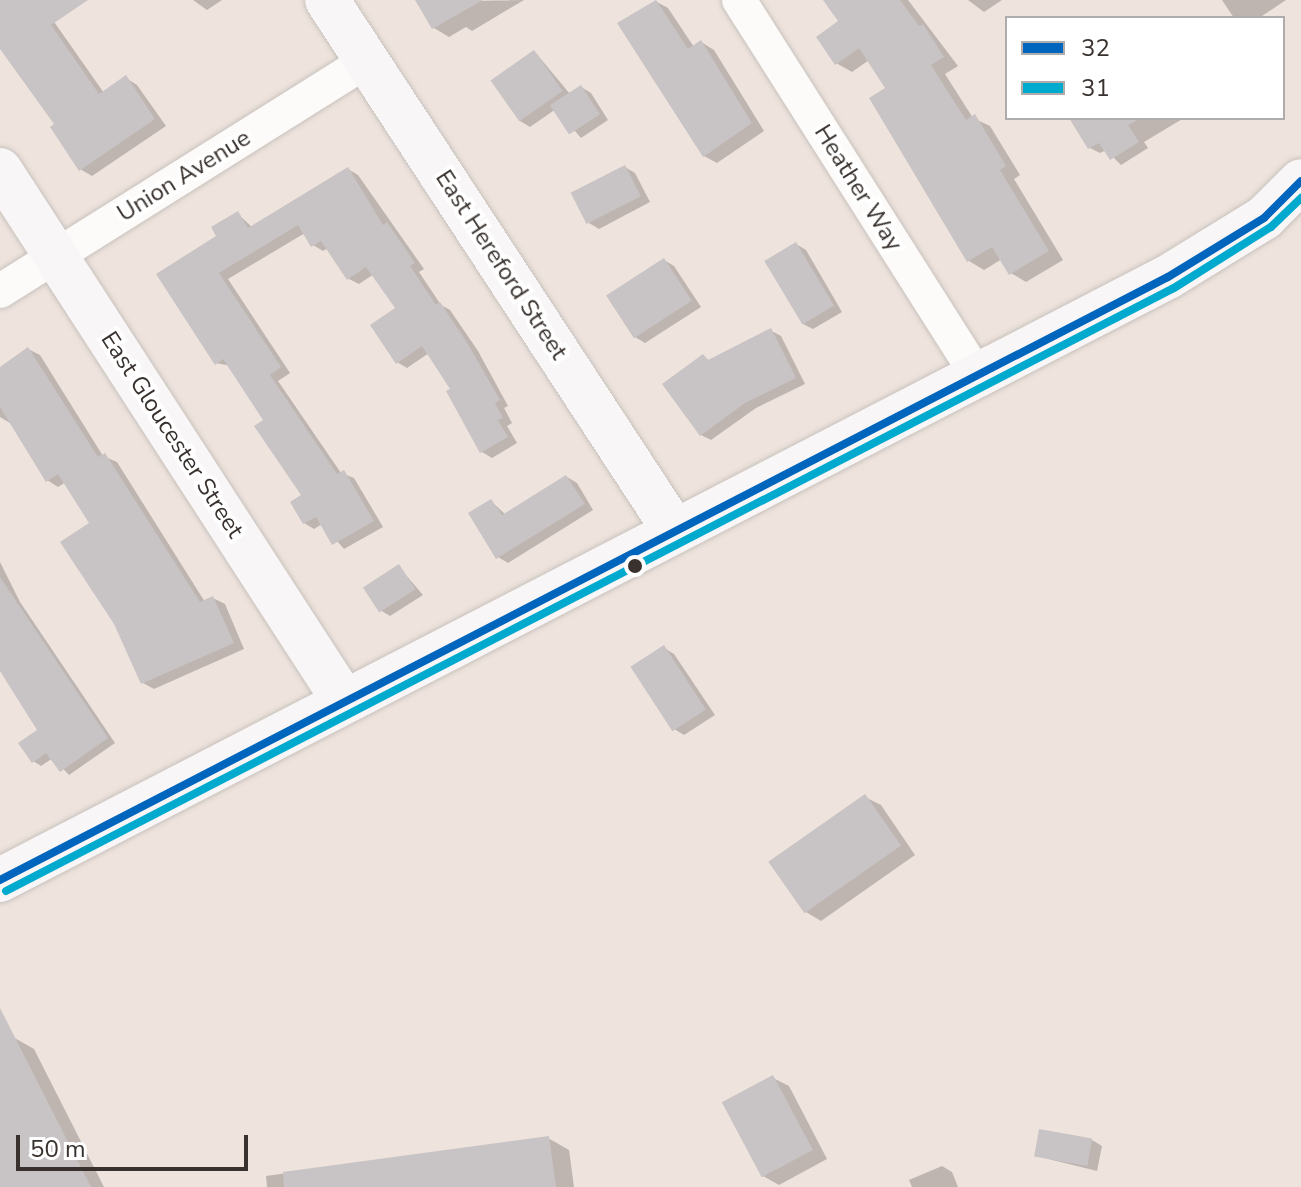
<!DOCTYPE html>
<style>
body{margin:0}
#map{position:relative;width:1301px;height:1187px;overflow:hidden;background:#eee3dd;font-family:"Nunito Sans",sans-serif}
div>[style]{position:absolute}
.shadow>*{inset:0;background:#0003}
.building>*{inset:0;background:#c8c3c4;transform-origin:0 0}
.roads{filter:drop-shadow(0 0 2px #c8c1bc) drop-shadow(0 0 2px #c8c1bc)}
.street>*{height:34px;margin:-17px;padding:0 17px;transform-origin:17px;border-radius:17px;background:#fcfbfa}
.secondary>*{height:44px;margin:-22px;padding:0 22px;transform-origin:22px;border-radius:22px;background:#f8f6f6}
.bus-1>*{height:8px;margin:-4px;padding:0 4px;transform-origin:4px;border-radius:4px;background:#0065bd}
.bus-2>*{height:8px;margin:-4px;padding:0 4px;transform-origin:4px;border-radius:4px;background:#00a9ce}
.dots>*{width:22px;height:22px;translate:-50% -50%;box-sizing:border-box;border:4px solid #fff;border-radius:50%}
span{translate:-50% -50%;white-space:nowrap;text-align:center;line-height:1.15;-webkit-text-stroke:8px #fff;paint-order:stroke}
.street-label{font-size:24px;color:#38312d}
.legend{position:absolute;left:1005px;top:16px;width:280px;height:104px;box-sizing:border-box;background:#fff;border:2px solid #afadab;margin:0;padding:10px 14px;list-style:none;font-size:24px;color:#38312d}
.legend li{display:flex;align-items:center;gap:16px;height:40px}
.legend b{width:40px;border:2px solid #afadab}
.scale{position:absolute;left:16px;top:1135px;width:232px;height:36px;box-sizing:border-box;border:4px solid #38312d;border-top:0;padding-left:10px;font-size:24px;line-height:28px;white-space:nowrap;color:#38312d;-webkit-text-stroke:6px #fff;paint-order:stroke}
</style>
<div id="map">
<div class="shadow">
<i style="clip-path:polygon(0 0,25px 0,50px 16px,104px 93px,126px 78px,137px 85px,166px 126px,92px 176px,80px 169px,57px 125px,0 47px)"></i>
<i style="clip-path:polygon(193px 0,222px 0,207px 10px)"></i>
<i style="clip-path:polygon(524px 0,472px 31px,466px 27px,449px 37px,434px 28px,419px 2px)"></i>
<i style="clip-path:polygon(825px 0,908px 0,958px 66px,945px 74px,973px 118px,990px 126px,1020px 175px,1014px 179px,1063px 260px,1026px 282px,1011px 273px,1002px 259px,984px 270px,969px 261px,888px 88px,869px 60px,852px 72px,836px 63px,841px 21px)"></i>
<i style="clip-path:polygon(968px 0,1002px 0,984px 12px)"></i>
<i style="clip-path:polygon(1222px 0,1286px 0,1259px 18px,1234px 18px)"></i>
<i style="clip-path:polygon(655px 1px,668px 8px,694px 47px,701px 42px,714px 50px,764px 131px,717px 163px,704px 156px)"></i>
<i style="clip-path:polygon(535px 52px,570px 94px,581px 87px,591px 93px,608px 120px,581px 138px,556px 109px,530px 127px,520px 121px)"></i>
<i style="clip-path:polygon(1075px 118px,1184px 118px,1144px 142px,1148px 148px,1121px 165px,1106px 150px,1100px 153px,1090px 148px)"></i>
<i style="clip-path:polygon(625px 167px,635px 173px,650px 202px,599px 229px,589px 223px)"></i>
<i style="clip-path:polygon(348px 169px,358px 175px,424px 269px,419px 272px,441px 305px,450px 310px,478px 351px,508px 406px,504px 408px,512px 423px,507px 426px,517px 443px,492px 458px,482px 452px,453px 390px,429px 353px,407px 368px,397px 362px,397px 309px,374px 274px,359px 284px,349px 279px,328px 248px,323px 251px,313px 245px,305px 233px,228px 279px,290px 373px,278px 381px,341px 473px,354px 478px,383px 527px,344px 549px,322px 524px,314px 529px,304px 523px,304px 496px,266px 420px,231px 366px,216px 363px,218px 236px,238px 214px,253px 228px)"></i>
<i style="clip-path:polygon(796px 244px,806px 250px,842px 312px,813px 329px,803px 324px)"></i>
<i style="clip-path:polygon(664px 260px,674px 266px,701px 307px,645px 343px,635px 337px)"></i>
<i style="clip-path:polygon(770px 330px,781px 336px,805px 384px,756px 408px,711px 440px,701px 435px,703px 357px,711px 361px)"></i>
<i style="clip-path:polygon(28px 349px,40px 355px,103px 456px,117px 462px,205px 602px,213px 598px,225px 604px,244px 649px,154px 689px,143px 683px,92px 523px,66px 482px,58px 487px,47px 480px,10px 423px,0 417px,0 370px)"></i>
<i style="clip-path:polygon(567px 477px,577px 483px,593px 510px,508px 563px,498px 557px,491px 501px,506px 515px)"></i>
<i style="clip-path:polygon(0 562px,20px 602px,115px 743px,69px 775px,53px 758px,41px 766px,33px 761px,40px 730px,0 667px)"></i>
<i style="clip-path:polygon(399px 567px,423px 595px,390px 616px,380px 610px)"></i>
<i style="clip-path:polygon(664px 648px,674px 654px,715px 715px,684px 735px,674px 729px)"></i>
<i style="clip-path:polygon(865px 797px,881px 805px,915px 855px,821px 921px,806px 912px,771px 862px)"></i>
<i style="clip-path:polygon(13px 1037px,34px 1049px,104px 1187px,0 1187px,0 1044px)"></i>
<i style="clip-path:polygon(773px 1078px,789px 1086px,827px 1159px,779px 1185px,763px 1176px)"></i>
<i style="clip-path:polygon(548px 1138px,569px 1150px,574px 1187px,267px 1187px,266px 1176px)"></i>
<i style="clip-path:polygon(1092px 1140px,1102px 1146px,1097px 1171px,1036px 1156px)"></i>
<i style="clip-path:polygon(942px 1166px,952px 1172px,958px 1187px,912px 1187px,909px 1180px)"></i>
</div>
<div class="building">
<i style="clip-path:polygon(0 0,88px 0,51px 25px,99px 94px,126px 75px,155px 119px,79px 171px,50px 127px,54px 124px,0 49px)"></i>
<i style="clip-path:polygon(415px 0,483px 0,432px 29px)"></i>
<i style="clip-path:polygon(656px 0,688px 49px,701px 40px,752px 123px,703px 157px,617px 23px)"></i>
<i style="clip-path:polygon(823px 0,900px 0,919px 26px,923px 24px,944px 57px,931px 65px,966px 120px,975px 114px,1006px 166px,1000px 170px,1049px 251px,1009px 275px,992px 247px,967px 262px,869px 98px,885px 88px,859px 48px,835px 65px,816px 37px,838px 21px)"></i>
<i style="left:534px;top:50px;width:50px;height:53px;rotate:55deg"></i>
<i style="left:581px;top:85px;width:35px;height:37px;rotate:57deg"></i>
<i style="clip-path:polygon(1069px 118px,1141px 118px,1128px 125px,1139px 142px,1110px 160px,1099px 143px,1088px 149px)"></i>
<i style="left:625px;top:165px;width:35px;height:61px;rotate:63deg"></i>
<i style="clip-path:polygon(348px 167px,383px 225px,387px 222px,415px 263px,410px 266px,436px 305px,440px 302px,468px 344px,500px 400px,495px 403px,503px 418px,498px 420px,508px 437px,480px 453px,446px 391px,450px 389px,422px 346px,396px 364px,370px 325px,395px 308px,366px 267px,347px 280px,321px 241px,311px 247px,298px 225px,219px 273px,281px 367px,270px 375px,337px 474px,344px 470px,374px 521px,332px 545px,316px 517px,303px 524px,290px 502px,301px 495px,254px 426px,263px 420px,223px 359px,215px 365px,156px 274px,216px 236px,211px 227px,238px 211px,248px 228px)"></i>
<i style="left:796px;top:242px;width:74px;height:37px;rotate:59deg"></i>
<i style="left:664px;top:258px;width:51px;height:69px;rotate:57deg"></i>
<i style="clip-path:polygon(771px 328px,796px 378px,745px 403px,700px 436px,662px 384px,703px 354px,708px 360px)"></i>
<i style="clip-path:polygon(28px 347px,98px 457px,105px 453px,200px 602px,213px 596px,234px 643px,141px 684px,114px 624px,60px 542px,89px 523px,58px 474px,46px 482px,0 407px,0 367px)"></i>
<i style="clip-path:polygon(566px 475px,585px 504px,496px 559px,468px 513px,491px 499px,502px 515px)"></i>
<i style="left:399px;top:564px;width:30px;height:43px;rotate:57deg"></i>
<i style="clip-path:polygon(0 577px,108px 738px,60px 772px,46px 753px,32px 763px,18px 743px,37px 730px,0 671px)"></i>
<i style="left:664px;top:645px;width:77px;height:40px;rotate:57deg"></i>
<i style="left:865px;top:794px;width:63px;height:118px;rotate:55deg"></i>
<i style="clip-path:polygon(0 1008px,91px 1187px,0 1187px)"></i>
<i style="left:773px;top:1075px;width:85px;height:58px;rotate:62deg"></i>
<i style="left:1039px;top:1129px;width:54px;height:28px;rotate:10deg"></i>
<i style="clip-path:polygon(549px 1136px,556px 1187px,284px 1187px,283px 1172px)"></i>
</div>
<div class="roads">
<div class="street">
<i style="left:739px;top:0;width:444px;rotate:57.6deg"></i>
<i style="left:0;top:291px;width:433px;rotate:-32.1deg"></i>
</div>
<div class="secondary">
<i style="left:327px;top:0;width:633px;rotate:56.79deg"></i>
<i style="left:0;top:170px;width:633px;rotate:57.06deg"></i>
<i style="left:0;top:880px;width:1314px;rotate:-27.31deg"></i>
<i style="left:1168px;top:277px;width:113px;rotate:-31.6deg"></i>
<i style="left:1264px;top:218px;width:52px;rotate:-45deg"></i>
</div>
</div>
<div class="bus-1">
<i style="left:0;top:880px;width:1314px;rotate:-27.31deg"></i>
<i style="left:1168px;top:277px;width:113px;rotate:-31.6deg"></i>
<i style="left:1264px;top:218px;width:52px;rotate:-45deg"></i>
</div>
<div class="bus-2">
<i style="left:6px;top:891px;width:1314px;rotate:-27.31deg"></i>
<i style="left:1174px;top:288px;width:115px;rotate:-32.2deg"></i>
<i style="left:1271px;top:227px;width:42px;rotate:-44deg"></i>
</div>
<div class="dots">
<i style="left:635px;top:566px;background:#38312d"></i>
</div>
<div class="street-label">
<span style="left:184px;top:176px;rotate:-32deg">Union Avenue</span>
<span style="left:858px;top:188px;rotate:58deg">Heather Way</span>
<span style="left:501px;top:265px;rotate:57deg">East Hereford Street</span>
<span style="left:172px;top:435px;rotate:57deg">East Gloucester Street</span>
</div>
<ul class="legend">
<li><b style="height:10px;background:#0065bd"></b>32</li>
<li><b style="height:10px;background:#00a9ce"></b>31</li>
</ul>
<div class="scale">50 m</div>
</div>
